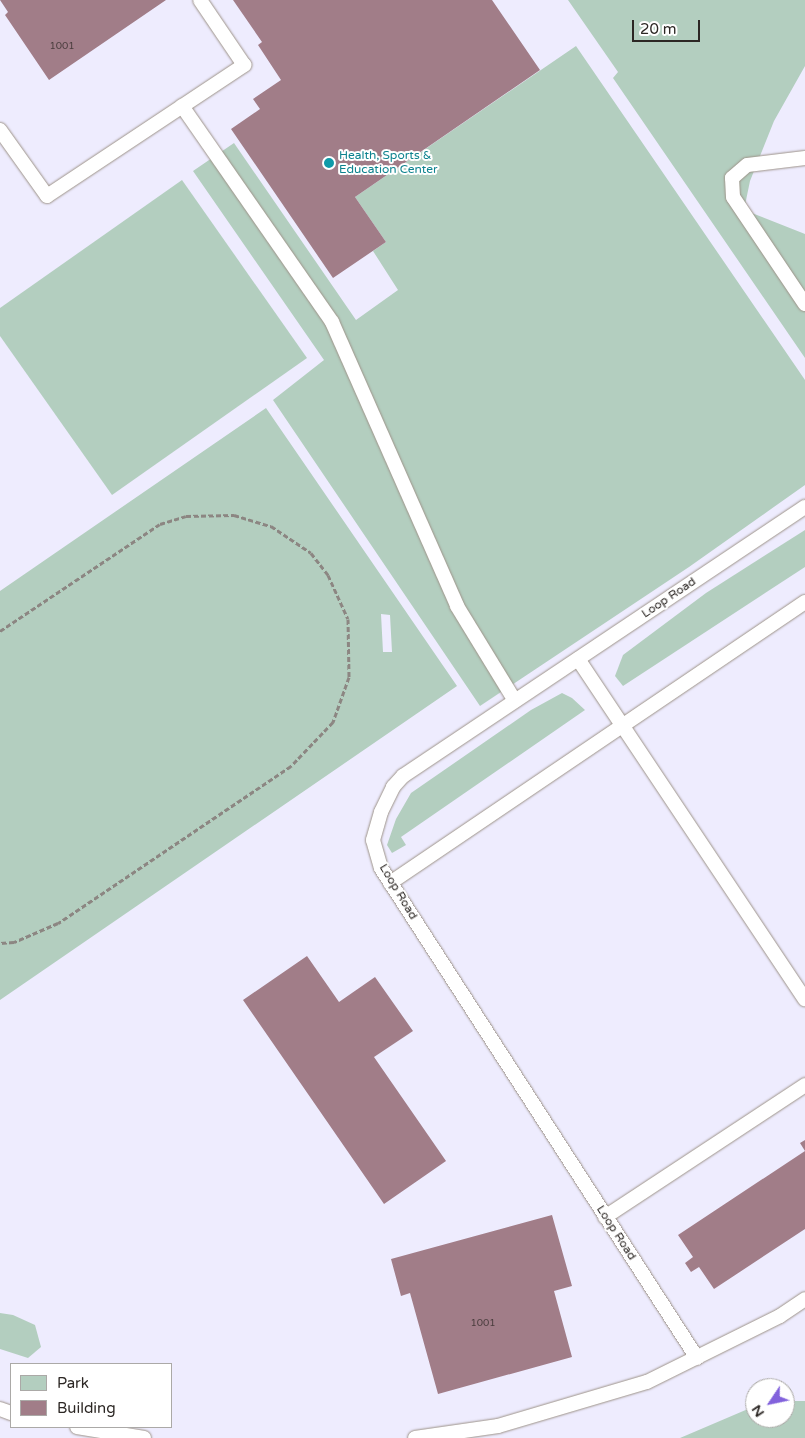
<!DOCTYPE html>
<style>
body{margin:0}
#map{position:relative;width:805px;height:1438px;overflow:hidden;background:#fef7f1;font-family:"Varela Round",sans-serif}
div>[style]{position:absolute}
.education>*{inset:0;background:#eeecfe}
.green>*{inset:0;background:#b3cebf}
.building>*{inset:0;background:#a17d88}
.path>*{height:3px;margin-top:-1.5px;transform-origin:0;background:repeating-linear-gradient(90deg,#8c8682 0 5px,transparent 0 7.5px)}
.roads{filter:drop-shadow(0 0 1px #9d9389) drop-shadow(0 0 1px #9d9389)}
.lane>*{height:14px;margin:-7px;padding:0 7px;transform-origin:7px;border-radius:7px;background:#fff}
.dots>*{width:14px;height:14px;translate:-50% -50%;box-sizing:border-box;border:2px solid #fff;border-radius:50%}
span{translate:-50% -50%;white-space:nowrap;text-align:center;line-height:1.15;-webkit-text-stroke:4px #fff;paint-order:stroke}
.number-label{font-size:10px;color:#493c3d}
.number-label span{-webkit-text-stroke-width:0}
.culture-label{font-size:12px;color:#0d838f}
.left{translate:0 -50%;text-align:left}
.street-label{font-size:12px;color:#2c2724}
.legend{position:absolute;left:10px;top:1363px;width:162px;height:65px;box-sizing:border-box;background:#fff;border:1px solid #aba9a7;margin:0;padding:6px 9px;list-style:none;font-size:15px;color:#2c2724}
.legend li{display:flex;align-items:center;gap:10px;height:25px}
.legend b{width:25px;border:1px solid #aba9a7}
.north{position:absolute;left:745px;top:1378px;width:50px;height:50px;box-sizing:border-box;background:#fff;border:1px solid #aba9a7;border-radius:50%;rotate:236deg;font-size:14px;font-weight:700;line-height:20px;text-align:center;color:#2c2724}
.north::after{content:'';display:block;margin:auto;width:18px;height:22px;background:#8262dc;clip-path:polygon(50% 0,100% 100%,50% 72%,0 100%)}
.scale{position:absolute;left:632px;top:20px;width:68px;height:22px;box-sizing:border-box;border:2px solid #2c2724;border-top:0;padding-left:6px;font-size:15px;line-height:18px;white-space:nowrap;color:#2c2724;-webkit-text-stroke:4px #fff;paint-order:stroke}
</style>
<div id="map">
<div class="education">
<i style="clip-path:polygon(evenodd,0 0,805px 0,805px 1438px,0 1438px,0 0,11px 1364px,171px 1364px,171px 1427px,11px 1427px,11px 1364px,0 0,755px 1388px,785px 1388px,785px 1418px,755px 1418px,755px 1388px)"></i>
</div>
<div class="green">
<i style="clip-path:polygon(568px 0,805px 0,805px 66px,774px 121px,750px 181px,744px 210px,805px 234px,805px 358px,613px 78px,618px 72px)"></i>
<i style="clip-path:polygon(576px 46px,805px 380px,805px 485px,689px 567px,480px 706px,273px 400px,324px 360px,193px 171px,234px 143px,356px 320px,398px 290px,373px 251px,386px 242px,355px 197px)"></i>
<i style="clip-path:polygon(182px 180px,307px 358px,112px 495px,0 336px,0 308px)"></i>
<i style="clip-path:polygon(evenodd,266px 408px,457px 686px,0 1000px,0 591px,266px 408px,381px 614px,390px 615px,392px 652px,383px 652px,381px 614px)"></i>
<i style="clip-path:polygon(805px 530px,805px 567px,623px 686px,615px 676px,623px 655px,706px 593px)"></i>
<i style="clip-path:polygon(562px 693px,572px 698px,585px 710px,401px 837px,406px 845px,392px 853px,387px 845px,396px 819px,411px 793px,531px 710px)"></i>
<i style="clip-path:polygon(0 1313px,13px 1315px,35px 1325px,41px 1347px,28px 1358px,0 1349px)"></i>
<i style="clip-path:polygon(785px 1401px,805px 1401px,805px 1438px,680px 1438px,755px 1406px,755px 1418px,785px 1418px)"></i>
</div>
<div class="building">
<i style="clip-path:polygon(0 0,166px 0,49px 80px,5px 15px,8px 12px)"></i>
<i style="clip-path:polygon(233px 0,492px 0,540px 70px,355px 197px,386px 242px,333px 278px,231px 129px,260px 109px,253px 99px,281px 80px,258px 45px,262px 42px)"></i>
<i style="clip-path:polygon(307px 956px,339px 1002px,375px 977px,413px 1031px,374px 1057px,446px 1161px,384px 1204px,243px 1000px)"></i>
<i style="clip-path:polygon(805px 1140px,805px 1229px,714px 1289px,699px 1267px,691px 1272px,685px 1263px,693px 1257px,678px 1235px,805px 1151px,800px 1143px)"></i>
<i style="clip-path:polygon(552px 1215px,572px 1286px,554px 1291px,572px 1357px,438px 1394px,410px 1293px,401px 1296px,391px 1259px)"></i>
</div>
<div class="path">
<i style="left:0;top:631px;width:192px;rotate:-33.8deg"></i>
<i style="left:160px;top:524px;width:27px;rotate:-17deg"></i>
<i style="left:186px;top:516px;width:48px;rotate:-1.2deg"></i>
<i style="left:234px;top:515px;width:39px;rotate:17deg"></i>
<i style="left:271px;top:526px;width:48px;rotate:34deg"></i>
<i style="left:311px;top:553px;width:28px;rotate:52deg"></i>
<i style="left:328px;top:575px;width:48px;rotate:65.6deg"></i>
<i style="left:348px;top:619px;width:58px;rotate:89deg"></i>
<i style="left:349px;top:677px;width:48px;rotate:109.6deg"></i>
<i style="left:333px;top:722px;width:61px;rotate:133.7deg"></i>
<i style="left:291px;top:766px;width:281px;rotate:146deg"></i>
<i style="left:58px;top:923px;width:48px;rotate:156.6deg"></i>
<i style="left:14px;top:942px;width:14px;rotate:176deg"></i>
</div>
<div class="roads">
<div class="lane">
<i style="left:182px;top:106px;width:263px;rotate:55.2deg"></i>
<i style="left:332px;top:322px;width:310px;rotate:66.2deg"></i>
<i style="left:457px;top:606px;width:111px;rotate:58.6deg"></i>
<i style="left:0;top:130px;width:81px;rotate:54.5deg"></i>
<i style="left:47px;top:196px;width:237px;rotate:-33.6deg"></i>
<i style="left:244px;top:65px;width:78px;rotate:-124.1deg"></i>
<i style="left:805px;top:158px;width:58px;rotate:173.1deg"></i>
<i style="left:747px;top:165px;width:20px;rotate:139deg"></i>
<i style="left:732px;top:178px;width:19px;rotate:87deg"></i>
<i style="left:733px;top:197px;width:129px;rotate:56.1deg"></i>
<i style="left:578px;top:659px;width:409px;rotate:56.3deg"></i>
<i style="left:390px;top:883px;width:501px;rotate:-34.1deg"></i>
<i style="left:605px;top:1217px;width:240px;rotate:-33.4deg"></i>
<i style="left:697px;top:1358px;width:583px;rotate:-122.82deg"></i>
<i style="left:381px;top:868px;width:29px;rotate:-106deg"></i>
<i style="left:373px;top:840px;width:29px;rotate:-74deg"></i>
<i style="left:381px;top:812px;width:28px;rotate:-64deg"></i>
<i style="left:393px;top:787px;width:15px;rotate:-48deg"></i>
<i style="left:403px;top:776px;width:484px;rotate:-33.8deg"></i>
<i style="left:0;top:1409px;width:12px;rotate:20deg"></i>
<i style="left:77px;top:1427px;width:68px;rotate:9.3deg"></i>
<i style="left:415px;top:1438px;width:84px;rotate:-8.2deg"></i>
<i style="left:498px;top:1426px;width:155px;rotate:-16.5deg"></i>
<i style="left:647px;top:1382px;width:148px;rotate:-26.4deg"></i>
<i style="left:780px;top:1316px;width:30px;rotate:-34deg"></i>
</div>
</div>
<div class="dots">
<i style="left:329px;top:163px;background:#0f9aa8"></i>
</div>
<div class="number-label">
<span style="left:62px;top:47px">1001</span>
<span style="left:483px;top:1324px">1001</span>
</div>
<div class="culture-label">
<span class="left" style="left:339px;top:163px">Health, Sports &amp;<br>Education Center</span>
</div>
<div class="street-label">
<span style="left:669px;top:598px;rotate:-34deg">Loop Road</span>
<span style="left:398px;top:892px;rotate:59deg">Loop Road</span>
<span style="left:616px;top:1233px;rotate:57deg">Loop Road</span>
</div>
<ul class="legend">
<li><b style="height:14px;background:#b3cebf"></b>Park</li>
<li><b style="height:14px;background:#a17d88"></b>Building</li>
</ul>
<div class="north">N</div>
<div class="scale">20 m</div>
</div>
